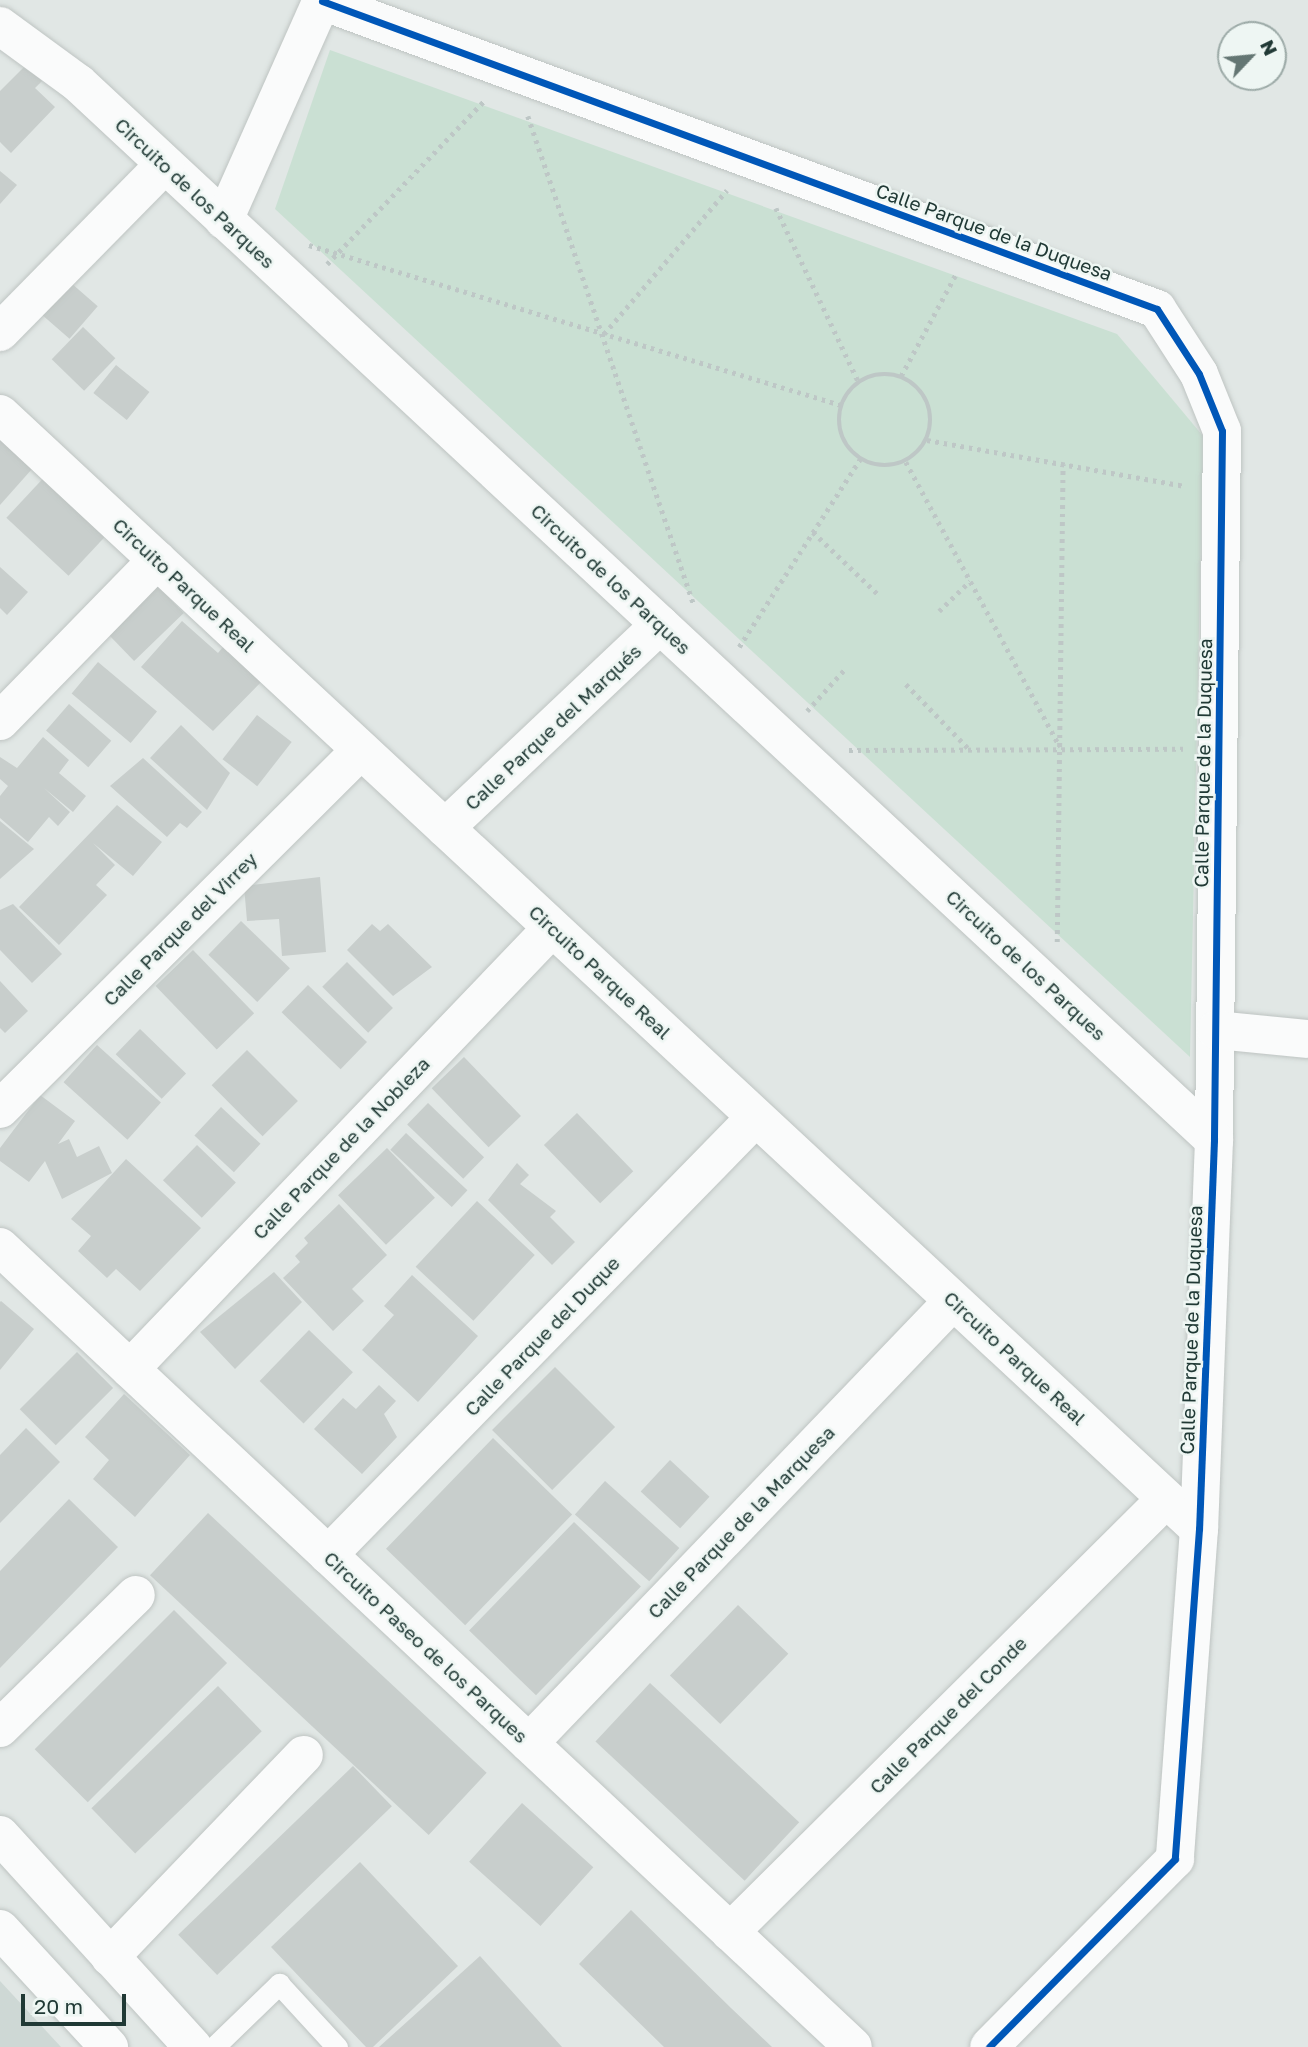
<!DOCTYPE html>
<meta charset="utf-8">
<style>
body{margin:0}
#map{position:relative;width:1308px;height:2047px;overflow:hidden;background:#e1e7e5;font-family:"Golos Text",sans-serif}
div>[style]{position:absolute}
.built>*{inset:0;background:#ced8d5}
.green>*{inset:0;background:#cae0d3}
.building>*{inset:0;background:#c8cecc;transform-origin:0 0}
.path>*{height:4.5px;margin-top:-2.25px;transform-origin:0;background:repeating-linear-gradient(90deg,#bec7c6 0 3.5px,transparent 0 8.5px)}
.path>.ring{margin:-2.25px;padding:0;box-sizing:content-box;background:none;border:4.5px solid #bec7c6;border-radius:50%}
.roads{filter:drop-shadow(0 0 2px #bec4c2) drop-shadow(0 0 2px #bec4c2)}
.lane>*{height:21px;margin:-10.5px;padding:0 10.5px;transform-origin:10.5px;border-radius:10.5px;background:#fafbfb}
.street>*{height:38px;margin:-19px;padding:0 19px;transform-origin:19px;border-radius:19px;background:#fafbfb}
.secondary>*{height:38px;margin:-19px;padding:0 19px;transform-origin:19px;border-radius:19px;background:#fafbfb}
.cycleway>*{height:7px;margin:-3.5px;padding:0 3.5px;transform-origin:3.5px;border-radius:3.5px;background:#0057b8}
span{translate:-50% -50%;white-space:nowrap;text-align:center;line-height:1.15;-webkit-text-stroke:5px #eef6f3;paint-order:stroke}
.street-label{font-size:19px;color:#203935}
.north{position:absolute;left:1217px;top:21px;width:70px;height:70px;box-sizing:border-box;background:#eef6f3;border:2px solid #9caaa7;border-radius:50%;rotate:64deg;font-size:19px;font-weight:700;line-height:28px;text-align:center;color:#203935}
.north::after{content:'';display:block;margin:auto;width:24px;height:32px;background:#647673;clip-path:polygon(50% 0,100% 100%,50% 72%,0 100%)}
.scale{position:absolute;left:21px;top:1994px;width:105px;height:32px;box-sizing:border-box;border:4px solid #203935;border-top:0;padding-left:9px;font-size:21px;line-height:24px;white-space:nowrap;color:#203935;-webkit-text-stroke:5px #eef6f3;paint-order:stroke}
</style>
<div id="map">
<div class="built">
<i style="clip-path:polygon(0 1981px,61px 2047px,0 2047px)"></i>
</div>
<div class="green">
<i style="clip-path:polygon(330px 50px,1117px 334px,1152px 375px,1203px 436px,1190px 1057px,275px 209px)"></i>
</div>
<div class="building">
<i style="clip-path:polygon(26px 65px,42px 81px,35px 88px,55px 107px,11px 153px,0 142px,0 91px)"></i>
<i style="clip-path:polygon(0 171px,17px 185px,0 204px)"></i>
<i style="left:63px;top:276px;width:46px;height:43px;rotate:41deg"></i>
<i style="left:83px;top:327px;width:45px;height:45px;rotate:44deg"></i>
<i style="left:116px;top:365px;width:43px;height:36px;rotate:39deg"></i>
<i style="clip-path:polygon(0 424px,40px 460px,0 505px)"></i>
<i style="left:50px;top:471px;width:85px;height:64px;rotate:43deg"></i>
<i style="clip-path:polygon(0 567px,28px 592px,7px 615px,0 608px)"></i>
<i style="left:149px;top:577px;width:50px;height:69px;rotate:46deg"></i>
<i style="clip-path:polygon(182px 621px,218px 653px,223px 647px,265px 678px,213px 731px,141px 667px)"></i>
<i style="left:98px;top:662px;width:77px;height:41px;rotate:40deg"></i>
<i style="left:69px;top:704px;width:56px;height:35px;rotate:41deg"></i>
<i style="left:257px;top:715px;width:44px;height:56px;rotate:38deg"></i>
<i style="clip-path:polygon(181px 725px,230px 773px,207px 810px,150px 758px)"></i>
<i style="clip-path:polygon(43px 737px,69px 760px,59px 773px,86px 796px,73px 812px,44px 788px,70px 812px,58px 826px,49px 817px,28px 842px,0 818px,0 796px,8px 786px,0 779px,0 757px,17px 768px)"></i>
<i style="clip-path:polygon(143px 758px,202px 812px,187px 828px,180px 823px,167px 837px,110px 786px)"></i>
<i style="clip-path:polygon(117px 805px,162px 842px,133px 876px,93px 843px,115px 865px,96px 885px,107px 895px,59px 945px,19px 907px)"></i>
<i style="clip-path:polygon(0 821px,34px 849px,0 879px)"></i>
<i style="clip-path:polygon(320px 877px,326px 952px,282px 956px,279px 919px,247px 921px,244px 886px)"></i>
<i style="clip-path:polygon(13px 904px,62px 954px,32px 983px,0 950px,0 910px)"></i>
<i style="left:241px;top:921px;width:68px;height:47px;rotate:44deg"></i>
<i style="clip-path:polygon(372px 924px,380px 931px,388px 924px,432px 967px,393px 996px,347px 950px)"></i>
<i style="left:193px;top:950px;width:88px;height:52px;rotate:46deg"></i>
<i style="left:347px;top:962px;width:65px;height:35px;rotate:45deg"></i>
<i style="clip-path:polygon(0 981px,28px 1011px,5px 1033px,0 1028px)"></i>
<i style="left:308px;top:985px;width:82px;height:38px;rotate:44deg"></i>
<i style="left:140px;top:1029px;width:64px;height:35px;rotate:44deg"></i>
<i style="left:97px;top:1045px;width:86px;height:50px;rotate:42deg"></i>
<i style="left:247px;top:1050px;width:72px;height:50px;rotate:45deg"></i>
<i style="left:464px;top:1057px;width:82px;height:45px;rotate:46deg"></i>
<i style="clip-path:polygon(40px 1095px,75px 1121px,58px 1144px,69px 1139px,77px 1157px,99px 1146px,112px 1173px,62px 1199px,45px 1161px,29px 1182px,0 1161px,0 1148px)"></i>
<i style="left:428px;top:1103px;width:78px;height:30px;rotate:44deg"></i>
<i style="left:221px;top:1107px;width:54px;height:39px;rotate:43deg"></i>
<i style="left:577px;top:1113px;width:81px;height:46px;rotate:46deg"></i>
<i style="left:406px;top:1133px;width:84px;height:23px;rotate:43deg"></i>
<i style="left:197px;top:1145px;width:54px;height:49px;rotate:44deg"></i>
<i style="left:387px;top:1148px;width:69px;height:68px;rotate:46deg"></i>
<i style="clip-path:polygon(126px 1159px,201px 1228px,140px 1291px,116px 1269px,107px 1278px,78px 1251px,91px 1236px,71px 1219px)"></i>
<i style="clip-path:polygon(517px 1163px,529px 1175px,520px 1184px,556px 1211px,550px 1217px,575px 1242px,552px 1265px,488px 1200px)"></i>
<i style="left:477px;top:1201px;width:79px;height:90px;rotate:43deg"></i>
<i style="clip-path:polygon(339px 1204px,387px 1255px,352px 1289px,364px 1301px,333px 1331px,283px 1278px,300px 1262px,295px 1256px,308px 1243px,304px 1238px)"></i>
<i style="clip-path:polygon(274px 1272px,302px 1302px,235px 1369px,200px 1332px)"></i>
<i style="clip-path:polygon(412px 1275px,478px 1336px,418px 1402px,362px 1350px,394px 1315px,384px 1306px)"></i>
<i style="clip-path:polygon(1px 1301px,34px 1329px,0 1370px,0 1302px)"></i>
<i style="left:309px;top:1330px;width:61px;height:71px;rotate:44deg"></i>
<i style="left:77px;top:1352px;width:51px;height:81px;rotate:45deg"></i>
<i style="left:555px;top:1367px;width:85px;height:89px;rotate:45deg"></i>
<i style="clip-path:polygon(379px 1385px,396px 1401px,384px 1414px,397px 1437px,362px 1474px,314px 1429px,343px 1398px,356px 1409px)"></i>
<i style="clip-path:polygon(124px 1394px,190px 1455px,135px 1517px,93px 1479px,109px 1460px,85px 1437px)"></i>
<i style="clip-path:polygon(26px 1428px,60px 1462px,0 1523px,0 1455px)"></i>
<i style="left:493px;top:1438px;width:110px;height:154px;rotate:44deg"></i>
<i style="left:670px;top:1460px;width:54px;height:43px;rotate:43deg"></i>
<i style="left:605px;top:1481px;width:100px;height:45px;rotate:42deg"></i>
<i style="clip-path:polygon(69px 1499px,118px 1547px,0 1668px,0 1571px)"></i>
<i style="left:208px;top:1513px;width:381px;height:85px;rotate:43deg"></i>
<i style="left:574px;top:1522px;width:93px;height:151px;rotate:44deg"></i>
<i style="left:738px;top:1605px;width:70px;height:98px;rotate:44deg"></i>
<i style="left:174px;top:1610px;width:75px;height:197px;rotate:45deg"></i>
<i style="left:650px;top:1683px;width:204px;height:80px;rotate:43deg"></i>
<i style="left:218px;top:1686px;width:63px;height:176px;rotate:46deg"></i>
<i style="left:353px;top:1766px;width:56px;height:243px;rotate:46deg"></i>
<i style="left:522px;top:1803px;width:96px;height:79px;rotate:42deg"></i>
<i style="clip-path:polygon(360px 1862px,458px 1966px,373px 2047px,366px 2047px,271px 1947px)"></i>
<i style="clip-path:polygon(631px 1910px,731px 2008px,772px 2047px,664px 2047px,579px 1964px)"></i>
<i style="clip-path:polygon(480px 1956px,562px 2047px,379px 2047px)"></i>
</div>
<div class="path">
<i style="left:528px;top:116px;width:516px;rotate:71.25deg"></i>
<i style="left:776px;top:208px;width:191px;rotate:64.6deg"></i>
<i style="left:309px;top:245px;width:556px;rotate:16.74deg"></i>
<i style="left:327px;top:264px;width:229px;rotate:-46.1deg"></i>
<i style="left:604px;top:334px;width:189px;rotate:-49.5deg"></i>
<i class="ring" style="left:839px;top:374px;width:87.5px;height:87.5px"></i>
<i style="left:901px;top:376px;width:118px;rotate:-61.7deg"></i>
<i style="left:927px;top:440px;width:262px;rotate:10.1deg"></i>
<i style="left:906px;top:462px;width:324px;rotate:61.6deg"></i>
<i style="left:813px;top:532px;width:93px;rotate:43.7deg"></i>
<i style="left:939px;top:611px;width:43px;rotate:-44.1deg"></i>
<i style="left:739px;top:647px;width:224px;rotate:-57.2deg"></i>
<i style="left:906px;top:684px;width:91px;rotate:45.9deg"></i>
<i style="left:807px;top:711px;width:55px;rotate:-47.9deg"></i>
<i style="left:849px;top:750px;width:334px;rotate:-0.2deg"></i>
<i style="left:1057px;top:942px;width:478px;rotate:-89.3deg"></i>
</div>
<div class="roads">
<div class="lane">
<i style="left:214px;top:2047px;width:91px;rotate:-44.1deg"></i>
<i style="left:279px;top:1984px;width:86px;rotate:47.4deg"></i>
</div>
<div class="street">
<i style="left:322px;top:1px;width:890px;rotate:20.25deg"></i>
<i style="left:1157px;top:309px;width:77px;rotate:57.1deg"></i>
<i style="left:1199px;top:374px;width:61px;rotate:68deg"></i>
<i style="left:1222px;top:431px;width:709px;rotate:90.65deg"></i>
<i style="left:1214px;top:1140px;width:389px;rotate:92.2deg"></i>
<i style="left:1199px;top:1529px;width:331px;rotate:94.2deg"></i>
<i style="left:1175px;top:1859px;width:264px;rotate:134.7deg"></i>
<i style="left:0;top:26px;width:97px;rotate:36.2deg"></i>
<i style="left:78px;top:83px;width:1552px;rotate:42.94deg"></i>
<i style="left:224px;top:220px;width:241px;rotate:-66deg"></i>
<i style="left:0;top:332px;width:235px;rotate:-45.5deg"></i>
<i style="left:0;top:414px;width:1637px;rotate:42.92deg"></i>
<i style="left:0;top:721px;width:225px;rotate:-45.7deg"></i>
<i style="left:445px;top:828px;width:296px;rotate:-43.4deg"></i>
<i style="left:1216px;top:1030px;width:92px;rotate:5.6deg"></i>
<i style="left:0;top:1109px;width:509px;rotate:-44.84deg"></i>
<i style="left:0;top:1247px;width:1169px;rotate:43.16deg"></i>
<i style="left:130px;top:1369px;width:610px;rotate:-46.26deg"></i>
<i style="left:328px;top:1555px;width:612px;rotate:-45.66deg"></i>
<i style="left:0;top:1728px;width:190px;rotate:-44.4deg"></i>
<i style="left:529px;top:1743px;width:612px;rotate:-46.19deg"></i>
<i style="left:730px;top:1932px;width:614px;rotate:-44.8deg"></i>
<i style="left:110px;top:1957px;width:280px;rotate:-46.2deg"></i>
</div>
<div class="secondary">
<i style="left:0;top:1835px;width:287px;rotate:47.7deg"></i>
<i style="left:0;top:1929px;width:161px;rotate:47.3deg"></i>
</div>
</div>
<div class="cycleway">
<i style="left:322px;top:1px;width:890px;rotate:20.25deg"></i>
<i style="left:1157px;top:309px;width:77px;rotate:57.1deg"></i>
<i style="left:1199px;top:374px;width:61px;rotate:68deg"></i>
<i style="left:1222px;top:431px;width:709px;rotate:90.65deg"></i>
<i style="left:1214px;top:1140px;width:389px;rotate:92.2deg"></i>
<i style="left:1199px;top:1529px;width:331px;rotate:94.2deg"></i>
<i style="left:1175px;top:1859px;width:264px;rotate:134.7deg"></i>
</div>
<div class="street-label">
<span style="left:195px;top:193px;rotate:43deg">Circuito de los Parques</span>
<span style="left:994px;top:232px;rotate:20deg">Calle Parque de la Duquesa</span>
<span style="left:611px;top:579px;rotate:43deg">Circuito de los Parques</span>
<span style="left:184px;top:585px;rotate:43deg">Circuito Parque Real</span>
<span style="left:553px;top:727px;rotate:-43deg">Calle Parque del Marqués</span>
<span style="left:1203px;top:763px;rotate:-89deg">Calle Parque de la Duquesa</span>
<span style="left:180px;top:929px;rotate:-45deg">Calle Parque del Virrey</span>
<span style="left:1026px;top:965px;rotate:43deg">Circuito de los Parques</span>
<span style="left:600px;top:972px;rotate:43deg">Circuito Parque Real</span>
<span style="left:341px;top:1148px;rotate:-46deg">Calle Parque de la Nobleza</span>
<span style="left:1191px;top:1330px;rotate:-88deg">Calle Parque de la Duquesa</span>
<span style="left:542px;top:1336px;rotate:-46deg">Calle Parque del Duque</span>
<span style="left:1015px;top:1358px;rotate:43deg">Circuito Parque Real</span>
<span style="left:741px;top:1522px;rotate:-46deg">Calle Parque de la Marquesa</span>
<span style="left:426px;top:1647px;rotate:43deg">Circuito Paseo de los Parques</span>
<span style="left:948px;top:1715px;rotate:-45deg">Calle Parque del Conde</span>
</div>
<div class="north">N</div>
<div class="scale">20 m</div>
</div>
